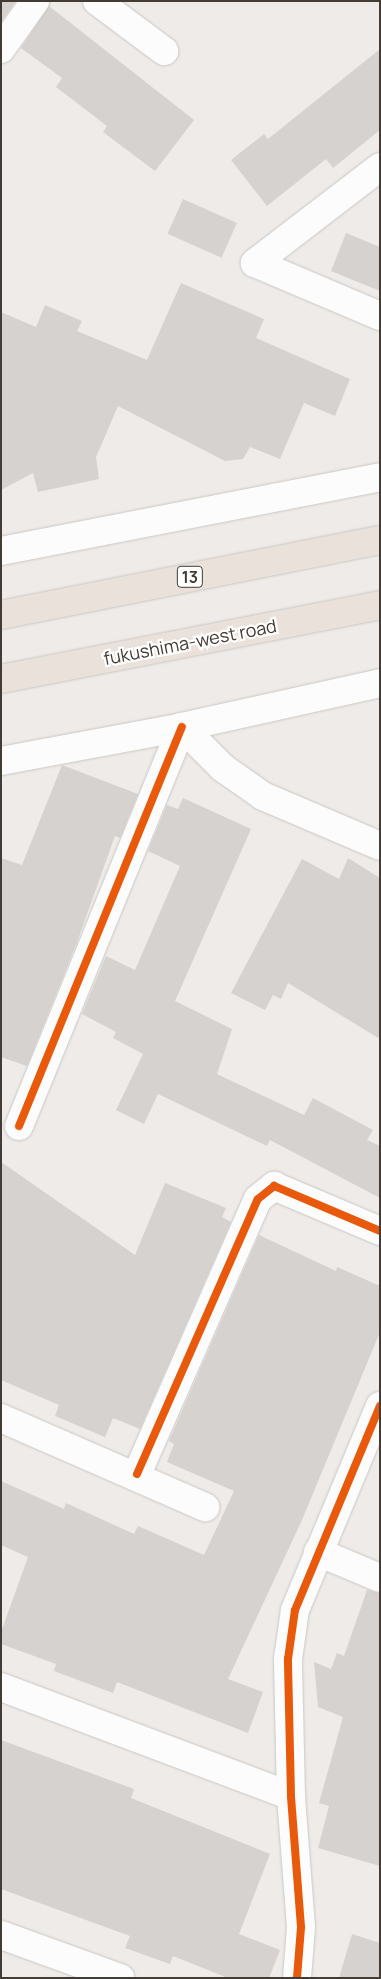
<!DOCTYPE html>
<style>
body{margin:0}
#map{position:relative;width:381px;height:1979px;overflow:hidden;background:#eeebe8;font-family:Manrope,sans-serif}
div>[style]{position:absolute}
.building>*{inset:0;background:#d6d2cf;transform-origin:0 0}
.roads{filter:drop-shadow(0 0 1px #cac7c4) drop-shadow(0 0 1px #cac7c4)}
.street>*{height:28px;margin:-14px;padding:0 14px;transform-origin:14px;border-radius:14px;background:#fcfcfc}
.highway>*{height:28px;margin:-14px;padding:0 14px;transform-origin:14px;border-radius:14px;background:#eae2da}
.cycleway>*{height:8px;margin:-4px;padding:0 4px;transform-origin:4px;border-radius:4px;background:#e8590c}
span{translate:-50% -50%;white-space:nowrap;text-align:center;line-height:1.15;-webkit-text-stroke:4.5px #fff;paint-order:stroke}
.shield-label span{padding:1px 4px;background:#fff;border:1px solid;border-radius:4px;-webkit-text-stroke-width:0}
.shield-label{font-size:16px;color:#433c35;font-weight:700}
.street-label{font-size:18px;color:#433c35}
.frame{position:absolute;inset:0;border:2px solid #433c35;pointer-events:none}
</style>
<div id="map">
<div class="building">
<i style="clip-path:polygon(1px 1px,16px 1px,1px 22px)"></i>
<i style="clip-path:polygon(49px 6px,194px 120px,155px 171px,103px 132px,107px 126px,56px 87px,62px 78px,21px 48px)"></i>
<i style="clip-path:polygon(380px 49px,380px 130px,333px 168px,326px 159px,267px 206px,231px 160px,264px 134px,268px 139px)"></i>
<i style="left:183px;top:199px;width:59px;height:38px;rotate:24deg"></i>
<i style="clip-path:polygon(346px 233px,380px 247px,380px 291px,331px 271px)"></i>
<i style="clip-path:polygon(181px 283px,264px 319px,256px 338px,350px 379px,335px 416px,304px 403px,280px 459px,250px 447px,243px 459px,225px 461px,118px 406px,96px 457px,99px 479px,38px 492px,33px 473px,1px 490px,1px 312px,36px 327px,45px 305px,82px 321px,77px 331px,147px 360px)"></i>
<i style="clip-path:polygon(62px 765px,138px 794px,120px 838px,115px 836px,77px 942px,27px 1066px,1px 1057px,1px 858px,22px 865px)"></i>
<i style="clip-path:polygon(183px 798px,251px 829px,175px 1001px,232px 1029px,217px 1074px,304px 1115px,313px 1098px,373px 1130px,367px 1140px,380px 1146px,380px 1198px,270px 1140px,267px 1146px,158px 1094px,144px 1124px,116px 1110px,143px 1054px,113px 1038px,116px 1032px,82px 1014px,106px 956px,135px 970px,180px 866px,148px 851px,167px 805px,178px 809px)"></i>
<i style="clip-path:polygon(348px 858px,380px 878px,380px 1039px,288px 983px,281px 999px,273px 995px,265px 1010px,231px 993px,302px 859px,339px 879px)"></i>
<i style="clip-path:polygon(1px 1162px,135px 1255px,165px 1183px,226px 1208px,222px 1217px,231px 1222px,140px 1429px,113px 1418px,105px 1437px,55px 1416px,59px 1405px,1px 1380px)"></i>
<i style="clip-path:polygon(259px 1235px,336px 1271px,337px 1267px,380px 1286px,380px 1332px,302px 1520px,228px 1679px,263px 1692px,248px 1733px,117px 1682px,113px 1693px,54px 1671px,56px 1664px,1px 1644px,1px 1632px,28px 1557px,1px 1545px,1px 1481px,64px 1509px,66px 1503px,134px 1534px,138px 1526px,204px 1555px,234px 1491px,167px 1462px,174px 1444px,169px 1441px)"></i>
<i style="clip-path:polygon(367px 1590px,380px 1593px,380px 1866px,318px 1848px,329px 1806px,319px 1803px,343px 1717px,318px 1707px,314px 1662px,331px 1669px,337px 1653px,344px 1656px)"></i>
<i style="clip-path:polygon(1px 1740px,134px 1789px,131px 1798px,270px 1854px,239px 1934px,280px 1950px,269px 1978px,228px 1978px,173px 1956px,170px 1964px,125px 1948px,130px 1936px,1px 1889px)"></i>
<i style="clip-path:polygon(352px 1934px,380px 1943px,380px 1978px,339px 1978px)"></i>
</div>
<div class="roads">
<div class="street">
<i style="left:97px;top:1px;width:84px;rotate:36.7deg"></i>
<i style="left:1px;top:49px;width:59px;rotate:-54.7deg"></i>
<i style="left:380px;top:167px;width:158px;rotate:142.5deg"></i>
<i style="left:255px;top:263px;width:136px;rotate:23deg"></i>
<i style="left:1px;top:551px;width:386px;rotate:-11deg"></i>
<i style="left:182px;top:727px;width:58px;rotate:45deg"></i>
<i style="left:223px;top:768px;width:49px;rotate:35deg"></i>
<i style="left:263px;top:796px;width:127px;rotate:23.1deg"></i>
<i style="left:1px;top:761px;width:184px;rotate:-10.6deg"></i>
<i style="left:182px;top:727px;width:203px;rotate:-12.5deg"></i>
<i style="left:19px;top:1126px;width:431px;rotate:-67.8deg"></i>
<i style="left:1px;top:1418px;width:223px;rotate:23.6deg"></i>
<i style="left:137px;top:1474px;width:300px;rotate:-66.3deg"></i>
<i style="left:258px;top:1199px;width:21px;rotate:-39deg"></i>
<i style="left:274px;top:1186px;width:115px;rotate:23deg"></i>
<i style="left:318px;top:1552px;width:67px;rotate:22.8deg"></i>
<i style="left:1px;top:1687px;width:310px;rotate:20.6deg"></i>
<i style="left:1px;top:1935px;width:127px;rotate:19.9deg"></i>
<i style="left:297px;top:1978px;width:51px;rotate:-85.5deg"></i>
<i style="left:301px;top:1927px;width:131px;rotate:-94.4deg"></i>
<i style="left:291px;top:1796px;width:137px;rotate:-91.3deg"></i>
<i style="left:288px;top:1659px;width:49px;rotate:-81.9deg"></i>
<i style="left:295px;top:1610px;width:221px;rotate:-67.4deg"></i>
</div>
<div class="highway">
<i style="left:1px;top:615px;width:386px;rotate:-11.2deg"></i>
<i style="left:1px;top:679px;width:386px;rotate:-11deg"></i>
</div>
</div>
<div class="cycleway">
<i style="left:19px;top:1126px;width:431px;rotate:-67.8deg"></i>
<i style="left:137px;top:1474px;width:300px;rotate:-66.3deg"></i>
<i style="left:258px;top:1199px;width:21px;rotate:-39deg"></i>
<i style="left:274px;top:1186px;width:115px;rotate:23deg"></i>
<i style="left:297px;top:1978px;width:51px;rotate:-85.5deg"></i>
<i style="left:301px;top:1927px;width:131px;rotate:-94.4deg"></i>
<i style="left:291px;top:1796px;width:137px;rotate:-91.3deg"></i>
<i style="left:288px;top:1659px;width:49px;rotate:-81.9deg"></i>
<i style="left:295px;top:1610px;width:221px;rotate:-67.4deg"></i>
</div>
<div class="shield-label">
<span style="left:190px;top:577px">13</span>
</div>
<div class="street-label">
<span style="left:190px;top:642px;rotate:-11deg">fukushima-west road</span>
</div>
<div class="frame"></div>
</div>
